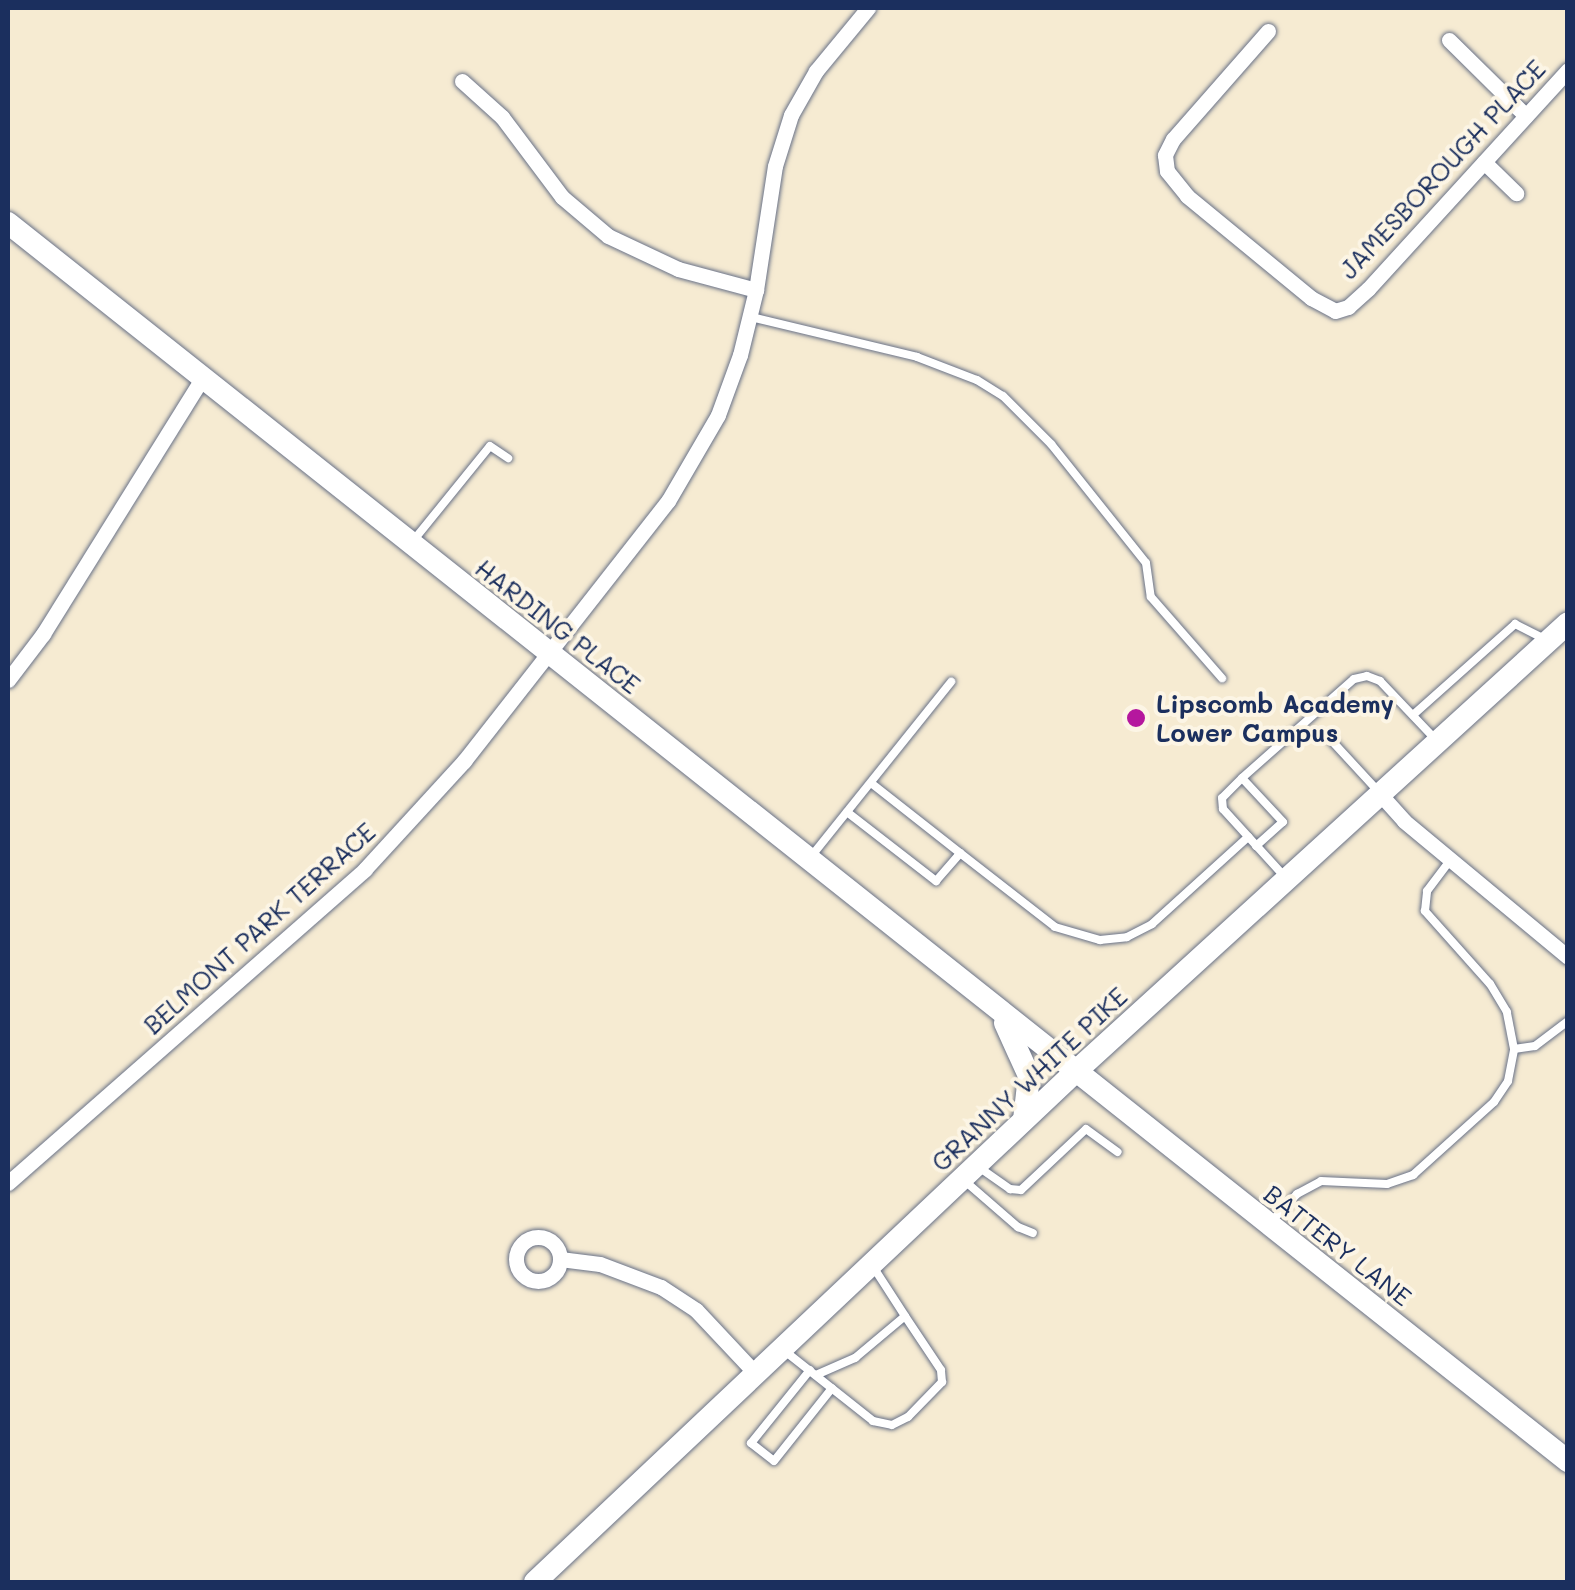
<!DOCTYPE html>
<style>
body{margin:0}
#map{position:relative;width:1575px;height:1590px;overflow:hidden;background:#f6ebd2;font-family:Mali,sans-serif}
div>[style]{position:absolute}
.roads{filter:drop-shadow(0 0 2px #687187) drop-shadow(0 0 2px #687187)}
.lane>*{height:8px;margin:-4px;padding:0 4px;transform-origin:4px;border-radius:4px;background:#fff}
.street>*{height:15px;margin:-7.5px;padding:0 7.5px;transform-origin:7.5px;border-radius:7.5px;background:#fff}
.street>.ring{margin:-7.5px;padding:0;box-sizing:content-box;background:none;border:15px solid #fff;border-radius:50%}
.secondary>*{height:22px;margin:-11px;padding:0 11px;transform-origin:11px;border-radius:11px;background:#fff}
.dots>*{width:28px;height:28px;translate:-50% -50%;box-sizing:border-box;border:5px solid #fcf5e5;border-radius:50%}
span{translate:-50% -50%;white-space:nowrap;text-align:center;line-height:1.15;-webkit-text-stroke:8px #fcf5e5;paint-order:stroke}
.street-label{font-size:25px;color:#1b2f5e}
.poi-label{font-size:25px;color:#1b2f5e;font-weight:700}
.left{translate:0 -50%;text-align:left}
.frame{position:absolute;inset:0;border:10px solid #1b2f5e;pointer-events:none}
</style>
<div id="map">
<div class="roads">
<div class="lane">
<i style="left:751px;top:317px;width:171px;rotate:13.5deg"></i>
<i style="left:917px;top:357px;width:64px;rotate:21deg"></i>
<i style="left:977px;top:380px;width:31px;rotate:32deg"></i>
<i style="left:1003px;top:396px;width:68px;rotate:45deg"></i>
<i style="left:1051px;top:444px;width:152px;rotate:51.4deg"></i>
<i style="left:1146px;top:563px;width:34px;rotate:82deg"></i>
<i style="left:1151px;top:597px;width:108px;rotate:48.8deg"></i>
<i style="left:413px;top:541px;width:122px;rotate:-51deg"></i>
<i style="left:490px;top:446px;width:22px;rotate:34deg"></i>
<i style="left:1413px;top:715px;width:137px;rotate:-41.7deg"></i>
<i style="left:1515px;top:624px;width:34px;rotate:27deg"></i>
<i style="left:1331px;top:740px;width:71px;rotate:47.3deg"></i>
<i style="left:1242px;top:778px;width:28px;rotate:135deg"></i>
<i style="left:1222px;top:798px;width:11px;rotate:85deg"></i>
<i style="left:1223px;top:809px;width:91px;rotate:47.7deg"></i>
<i style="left:847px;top:812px;width:113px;rotate:37.8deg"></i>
<i style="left:936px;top:881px;width:37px;rotate:-49deg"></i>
<i style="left:960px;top:853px;width:113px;rotate:-141.8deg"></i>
<i style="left:1256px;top:846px;width:36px;rotate:-42deg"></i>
<i style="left:1283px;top:822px;width:60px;rotate:-133deg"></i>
<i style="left:1242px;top:778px;width:149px;rotate:-41.5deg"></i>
<i style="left:1354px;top:679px;width:13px;rotate:-13deg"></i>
<i style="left:1367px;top:676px;width:14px;rotate:21deg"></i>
<i style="left:1380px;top:681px;width:79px;rotate:46.5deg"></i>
<i style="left:960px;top:853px;width:120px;rotate:37.9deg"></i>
<i style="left:1055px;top:927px;width:47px;rotate:16.1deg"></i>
<i style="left:1100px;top:940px;width:27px;rotate:-6deg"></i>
<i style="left:1127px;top:937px;width:28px;rotate:-27deg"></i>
<i style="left:1152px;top:924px;width:130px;rotate:-42.2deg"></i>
<i style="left:810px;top:858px;width:226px;rotate:-51.3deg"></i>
<i style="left:1514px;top:1049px;width:21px;rotate:-8deg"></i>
<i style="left:1535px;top:1046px;width:41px;rotate:-37.1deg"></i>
<i style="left:980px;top:1168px;width:37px;rotate:35deg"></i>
<i style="left:1010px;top:1189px;width:11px;rotate:5deg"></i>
<i style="left:1021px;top:1190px;width:89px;rotate:-43.2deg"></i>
<i style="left:1086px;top:1129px;width:39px;rotate:36deg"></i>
<i style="left:966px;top:1182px;width:69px;rotate:40.9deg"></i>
<i style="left:1018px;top:1227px;width:16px;rotate:22deg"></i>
<i style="left:1270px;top:1223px;width:40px;rotate:-47deg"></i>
<i style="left:1297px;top:1194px;width:27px;rotate:-28deg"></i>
<i style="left:1321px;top:1181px;width:66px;rotate:2.6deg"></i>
<i style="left:1387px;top:1184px;width:28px;rotate:-19deg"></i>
<i style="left:1413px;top:1175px;width:109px;rotate:-42deg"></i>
<i style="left:1494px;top:1102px;width:25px;rotate:-56deg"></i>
<i style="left:1508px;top:1081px;width:33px;rotate:-79deg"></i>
<i style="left:1514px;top:1049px;width:38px;rotate:-101deg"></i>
<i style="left:1507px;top:1012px;width:33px;rotate:-121deg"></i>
<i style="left:1490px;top:984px;width:98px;rotate:-131.7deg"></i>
<i style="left:1425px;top:911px;width:20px;rotate:-84deg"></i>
<i style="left:1427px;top:891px;width:39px;rotate:-53deg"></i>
<i style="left:786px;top:1352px;width:111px;rotate:38.4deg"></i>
<i style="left:873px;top:1421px;width:19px;rotate:12deg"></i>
<i style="left:892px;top:1425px;width:18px;rotate:-27deg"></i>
<i style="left:908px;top:1417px;width:49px;rotate:-45.8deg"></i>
<i style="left:942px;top:1382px;width:12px;rotate:-95deg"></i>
<i style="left:941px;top:1370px;width:65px;rotate:-123.7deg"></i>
<i style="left:810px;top:1370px;width:94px;rotate:128.9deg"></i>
<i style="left:751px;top:1443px;width:29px;rotate:38deg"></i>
<i style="left:774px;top:1461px;width:93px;rotate:-51.5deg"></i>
<i style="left:816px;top:1375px;width:43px;rotate:-23.6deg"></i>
<i style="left:855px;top:1358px;width:65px;rotate:-40deg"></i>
<i style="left:905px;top:1316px;width:57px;rotate:-122.9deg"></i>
</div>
<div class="street">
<i style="left:1268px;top:31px;width:144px;rotate:131.3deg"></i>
<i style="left:1173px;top:139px;width:18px;rotate:117deg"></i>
<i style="left:1165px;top:155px;width:16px;rotate:83deg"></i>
<i style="left:1167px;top:171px;width:32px;rotate:51deg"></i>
<i style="left:1187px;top:196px;width:161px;rotate:39.4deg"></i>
<i style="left:1311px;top:298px;width:27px;rotate:28deg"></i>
<i style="left:1335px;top:311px;width:14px;rotate:-17deg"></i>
<i style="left:1348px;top:307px;width:27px;rotate:-42deg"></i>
<i style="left:1368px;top:289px;width:297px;rotate:-47.6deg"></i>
<i style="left:1449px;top:40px;width:108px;rotate:44.6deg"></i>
<i style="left:462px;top:81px;width:54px;rotate:42deg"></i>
<i style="left:502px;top:117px;width:100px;rotate:53.1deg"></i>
<i style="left:562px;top:197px;width:60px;rotate:40.3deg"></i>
<i style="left:608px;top:236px;width:77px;rotate:25.2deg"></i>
<i style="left:678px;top:269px;width:81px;rotate:15.1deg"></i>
<i style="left:1484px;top:162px;width:45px;rotate:44.1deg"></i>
<i style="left:8px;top:680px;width:58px;rotate:-52.7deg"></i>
<i style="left:43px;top:634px;width:301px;rotate:-58.1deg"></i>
<i style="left:1380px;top:794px;width:36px;rotate:48deg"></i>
<i style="left:1404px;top:821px;width:213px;rotate:39.7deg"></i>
<i style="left:8px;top:1183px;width:475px;rotate:-41.3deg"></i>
<i style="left:365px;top:869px;width:147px;rotate:-47.5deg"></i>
<i style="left:464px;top:761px;width:330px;rotate:-51.9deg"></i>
<i style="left:668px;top:501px;width:99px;rotate:-59.8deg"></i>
<i style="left:718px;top:415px;width:64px;rotate:-69.9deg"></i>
<i style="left:740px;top:355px;width:67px;rotate:-76.2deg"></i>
<i style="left:756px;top:290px;width:125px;rotate:-81.3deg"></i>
<i style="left:775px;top:166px;width:53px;rotate:-72.6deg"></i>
<i style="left:791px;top:115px;width:51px;rotate:-60.4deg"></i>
<i style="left:816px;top:71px;width:82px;rotate:-50.5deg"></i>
<i class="ring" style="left:516px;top:1237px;width:29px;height:29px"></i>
<i style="left:560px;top:1259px;width:40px;rotate:7.1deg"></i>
<i style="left:600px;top:1264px;width:65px;rotate:20.7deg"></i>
<i style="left:661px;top:1287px;width:42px;rotate:33.3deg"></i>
<i style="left:696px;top:1310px;width:88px;rotate:46.8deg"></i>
</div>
<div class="secondary">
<i style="left:8px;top:223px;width:1992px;rotate:38.44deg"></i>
<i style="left:1005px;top:1023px;width:58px;rotate:65.6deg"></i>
<i style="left:1029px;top:1076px;width:44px;rotate:96.5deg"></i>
<i style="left:535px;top:1582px;width:741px;rotate:-43.36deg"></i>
<i style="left:1074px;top:1073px;width:668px;rotate:-42.33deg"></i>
</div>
</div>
<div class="dots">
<i style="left:1136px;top:718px;background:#b5179e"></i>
</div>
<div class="street-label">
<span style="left:1442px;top:169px;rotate:-47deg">JAMESBOROUGH PLACE</span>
<span style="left:558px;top:626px;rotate:38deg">HARDING PLACE</span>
<span style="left:259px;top:928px;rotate:-42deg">BELMONT PARK TERRACE</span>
<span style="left:1029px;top:1079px;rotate:-43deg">GRANNY WHITE PIKE</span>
<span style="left:1338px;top:1245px;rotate:38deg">BATTERY LANE</span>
</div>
<div class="poi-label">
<span class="left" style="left:1156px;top:718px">Lipscomb Academy<br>Lower Campus</span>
</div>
<div class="frame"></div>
</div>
